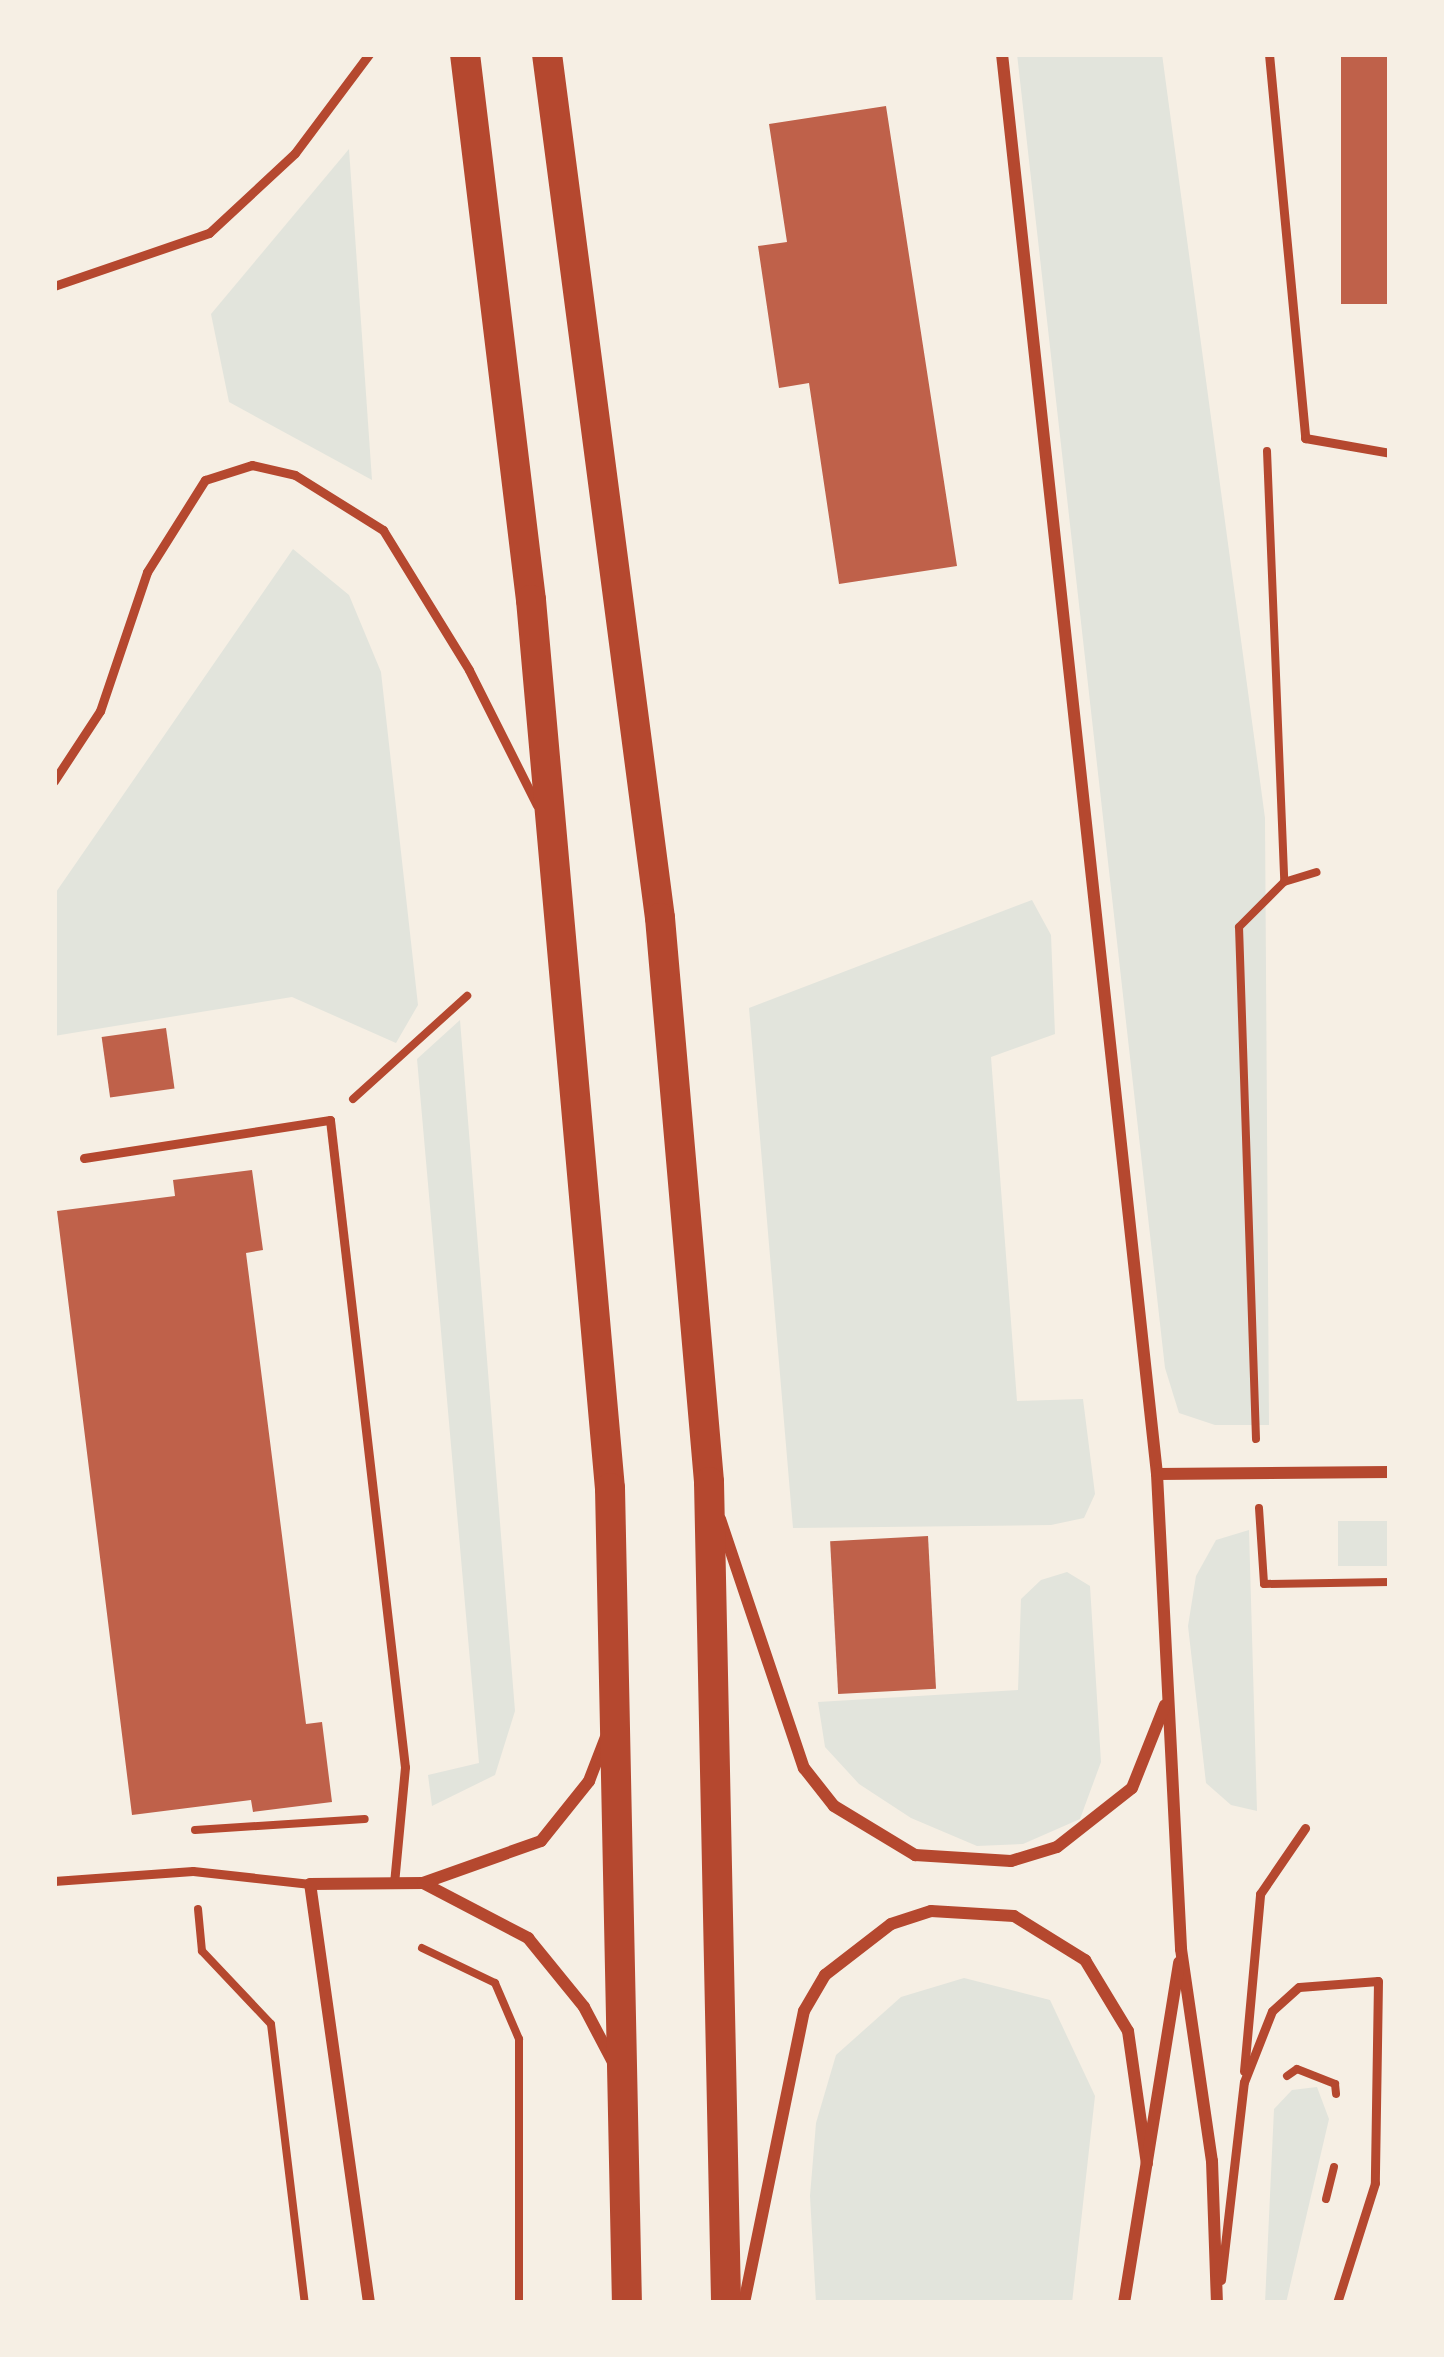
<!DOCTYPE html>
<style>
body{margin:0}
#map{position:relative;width:1444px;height:2357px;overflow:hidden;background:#f6efe4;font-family:"Source Sans 3",sans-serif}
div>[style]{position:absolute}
.green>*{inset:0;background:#e2e4dc;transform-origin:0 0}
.building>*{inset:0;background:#bf614a;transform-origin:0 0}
.path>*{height:8px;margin:-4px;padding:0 4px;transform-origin:4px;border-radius:4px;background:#b5482f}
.service>*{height:9px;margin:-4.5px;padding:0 4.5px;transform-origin:4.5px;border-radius:4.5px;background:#b5482f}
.minor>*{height:12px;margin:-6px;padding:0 6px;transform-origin:6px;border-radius:6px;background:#b5482f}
.primary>*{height:30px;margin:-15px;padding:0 15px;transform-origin:15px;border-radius:15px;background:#b5482f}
span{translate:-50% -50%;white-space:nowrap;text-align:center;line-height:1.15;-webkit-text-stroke:12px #f6efe4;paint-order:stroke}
.frame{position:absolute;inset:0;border:57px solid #f6efe4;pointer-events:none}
</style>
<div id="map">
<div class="green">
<i style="clip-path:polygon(1017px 54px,1162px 54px,1265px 818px,1269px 1425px,1215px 1425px,1179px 1413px,1165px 1368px)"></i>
<i style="clip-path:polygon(349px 149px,372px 480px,229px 402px,211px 314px)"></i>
<i style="clip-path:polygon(293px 549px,349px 595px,381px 672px,418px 1005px,396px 1043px,292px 997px,54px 1036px,54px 895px)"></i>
<i style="clip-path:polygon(1032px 900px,1051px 935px,1055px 1034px,991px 1057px,1017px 1401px,1083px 1399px,1095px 1494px,1084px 1518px,1051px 1525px,793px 1528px,749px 1008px)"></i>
<i style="clip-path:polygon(460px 1020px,515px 1711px,495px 1775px,432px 1806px,428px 1775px,479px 1763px,417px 1059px)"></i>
<i style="left:1390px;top:1521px;width:45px;height:52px;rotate:90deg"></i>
<i style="clip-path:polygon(1249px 1530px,1257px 1811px,1231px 1805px,1206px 1783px,1188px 1626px,1196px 1576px,1216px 1540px)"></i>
<i style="clip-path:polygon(1067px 1572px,1090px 1586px,1101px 1762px,1080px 1819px,1023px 1844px,977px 1846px,911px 1818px,859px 1784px,825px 1747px,818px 1702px,1018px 1690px,1021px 1599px,1041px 1580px)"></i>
<i style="clip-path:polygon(964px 1978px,1050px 2000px,1095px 2096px,1072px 2303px,816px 2303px,810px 2196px,816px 2123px,836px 2055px,901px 1997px)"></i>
<i style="clip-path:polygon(1317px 2087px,1329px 2119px,1286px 2303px,1265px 2303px,1274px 2109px,1292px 2090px)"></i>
</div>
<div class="building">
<i style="left:1341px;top:54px;width:49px;height:250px"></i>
<i style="clip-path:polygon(886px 106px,957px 566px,839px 584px,809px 383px,779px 388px,758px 246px,787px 242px,769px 124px)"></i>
<i style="left:166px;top:1028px;width:61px;height:65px;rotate:82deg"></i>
<i style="clip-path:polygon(252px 1170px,263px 1250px,246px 1253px,306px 1724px,322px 1722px,332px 1802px,253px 1812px,251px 1800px,132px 1815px,57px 1211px,175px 1196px,173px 1180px)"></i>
<i style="left:928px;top:1536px;width:153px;height:98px;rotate:87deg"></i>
</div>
<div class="path">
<i style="left:1267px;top:451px;width:431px;rotate:87.7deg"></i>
<i style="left:353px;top:1099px;width:154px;rotate:-42.1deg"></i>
<i style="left:1256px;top:1439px;width:512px;rotate:-91.9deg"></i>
<i style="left:1239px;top:927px;width:64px;rotate:-45deg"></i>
<i style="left:1284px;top:882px;width:34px;rotate:-17deg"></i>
<i style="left:1259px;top:1508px;width:76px;rotate:86.2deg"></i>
<i style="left:1264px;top:1584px;width:126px;rotate:-0.9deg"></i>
<i style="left:195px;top:1830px;width:170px;rotate:-3.7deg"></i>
<i style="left:198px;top:1909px;width:42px;rotate:84.6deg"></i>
<i style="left:202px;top:1951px;width:100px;rotate:46.6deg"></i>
<i style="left:271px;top:2024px;width:281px;rotate:83.1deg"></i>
<i style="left:422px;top:1948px;width:81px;rotate:25.6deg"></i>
<i style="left:495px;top:1983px;width:61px;rotate:66.8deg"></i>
<i style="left:519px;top:2039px;width:264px;rotate:90deg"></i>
<i style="left:1287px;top:2076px;width:12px;rotate:-35deg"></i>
<i style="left:1297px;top:2069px;width:41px;rotate:21.5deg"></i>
<i style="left:1335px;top:2084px;width:10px;rotate:84deg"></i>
<i style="left:1326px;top:2199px;width:33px;rotate:-76deg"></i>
</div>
<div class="service">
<i style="left:1269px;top:54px;width:386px;rotate:84.6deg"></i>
<i style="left:1305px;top:438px;width:86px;rotate:10deg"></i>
<i style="left:54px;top:286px;width:164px;rotate:-18.9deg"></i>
<i style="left:209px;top:233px;width:117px;rotate:-42.9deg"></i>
<i style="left:295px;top:153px;width:124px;rotate:-53.2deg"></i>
<i style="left:54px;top:781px;width:84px;rotate:-56.7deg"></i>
<i style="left:100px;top:711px;width:147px;rotate:-71.3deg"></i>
<i style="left:147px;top:572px;width:109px;rotate:-57.8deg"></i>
<i style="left:205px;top:480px;width:49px;rotate:-17.7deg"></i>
<i style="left:252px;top:465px;width:44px;rotate:13.1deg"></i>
<i style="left:295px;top:475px;width:104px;rotate:32deg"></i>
<i style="left:383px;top:530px;width:164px;rotate:58.4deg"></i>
<i style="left:469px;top:670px;width:151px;rotate:63.3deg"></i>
<i style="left:84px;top:1158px;width:249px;rotate:-8.8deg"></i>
<i style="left:330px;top:1120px;width:651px;rotate:83.39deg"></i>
<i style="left:405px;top:1767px;width:117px;rotate:95.4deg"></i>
<i style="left:54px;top:1881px;width:139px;rotate:-4.1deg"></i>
<i style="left:193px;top:1871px;width:118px;rotate:6.3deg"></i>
<i style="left:1244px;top:2071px;width:178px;rotate:-84.8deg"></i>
<i style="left:1260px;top:1894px;width:80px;rotate:-55.7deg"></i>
<i style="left:1221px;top:2280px;width:199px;rotate:-83.4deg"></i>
<i style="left:1244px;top:2082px;width:76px;rotate:-68.5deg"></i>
<i style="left:1272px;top:2011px;width:36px;rotate:-42deg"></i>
<i style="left:1299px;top:1987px;width:79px;rotate:-4.3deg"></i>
<i style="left:1378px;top:1981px;width:202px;rotate:90.9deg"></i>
<i style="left:1375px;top:2183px;width:126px;rotate:107.6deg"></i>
</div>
<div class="minor">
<i style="left:1002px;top:54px;width:1428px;rotate:83.77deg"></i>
<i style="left:1157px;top:1474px;width:476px;rotate:87.1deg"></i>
<i style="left:1181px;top:1949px;width:214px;rotate:81.7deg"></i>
<i style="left:1212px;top:2161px;width:142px;rotate:88deg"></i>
<i style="left:1157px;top:1474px;width:233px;rotate:-0.5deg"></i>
<i style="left:720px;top:1519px;width:263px;rotate:71.4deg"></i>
<i style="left:804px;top:1768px;width:48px;rotate:51.7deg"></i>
<i style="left:834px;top:1806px;width:95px;rotate:31.2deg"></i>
<i style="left:915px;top:1855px;width:96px;rotate:3.6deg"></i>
<i style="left:1011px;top:1861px;width:48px;rotate:-16.9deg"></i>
<i style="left:1057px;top:1847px;width:95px;rotate:-38.2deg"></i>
<i style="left:1132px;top:1788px;width:89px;rotate:-68.3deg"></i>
<i style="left:423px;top:1883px;width:119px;rotate:27.6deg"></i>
<i style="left:528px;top:1938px;width:89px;rotate:50.9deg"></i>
<i style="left:584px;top:2007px;width:62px;rotate:62.2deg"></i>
<i style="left:369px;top:2303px;width:423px;rotate:-98deg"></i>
<i style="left:310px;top:1884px;width:113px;rotate:-0.5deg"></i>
<i style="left:423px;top:1883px;width:125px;rotate:-19.6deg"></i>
<i style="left:541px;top:1841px;width:77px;rotate:-51.3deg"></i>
<i style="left:589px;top:1781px;width:47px;rotate:-68.9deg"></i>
<i style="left:744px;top:2303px;width:298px;rotate:-78.4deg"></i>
<i style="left:804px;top:2011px;width:42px;rotate:-59.7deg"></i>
<i style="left:825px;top:1975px;width:83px;rotate:-37.7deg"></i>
<i style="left:891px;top:1924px;width:42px;rotate:-18deg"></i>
<i style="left:931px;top:1911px;width:83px;rotate:3.4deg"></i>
<i style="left:1014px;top:1916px;width:84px;rotate:31.8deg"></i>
<i style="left:1085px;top:1960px;width:83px;rotate:58.8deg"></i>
<i style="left:1128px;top:2031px;width:134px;rotate:81.9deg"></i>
<i style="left:1124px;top:2303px;width:345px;rotate:-80.8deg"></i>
</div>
<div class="primary">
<i style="left:465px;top:54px;width:550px;rotate:83.11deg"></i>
<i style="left:531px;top:600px;width:892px;rotate:84.92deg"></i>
<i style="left:610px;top:1488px;width:815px;rotate:88.81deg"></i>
<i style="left:547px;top:54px;width:871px;rotate:82.55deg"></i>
<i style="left:660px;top:918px;width:566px;rotate:85.03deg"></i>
<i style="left:709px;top:1482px;width:821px;rotate:88.81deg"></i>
</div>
<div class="frame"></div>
</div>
